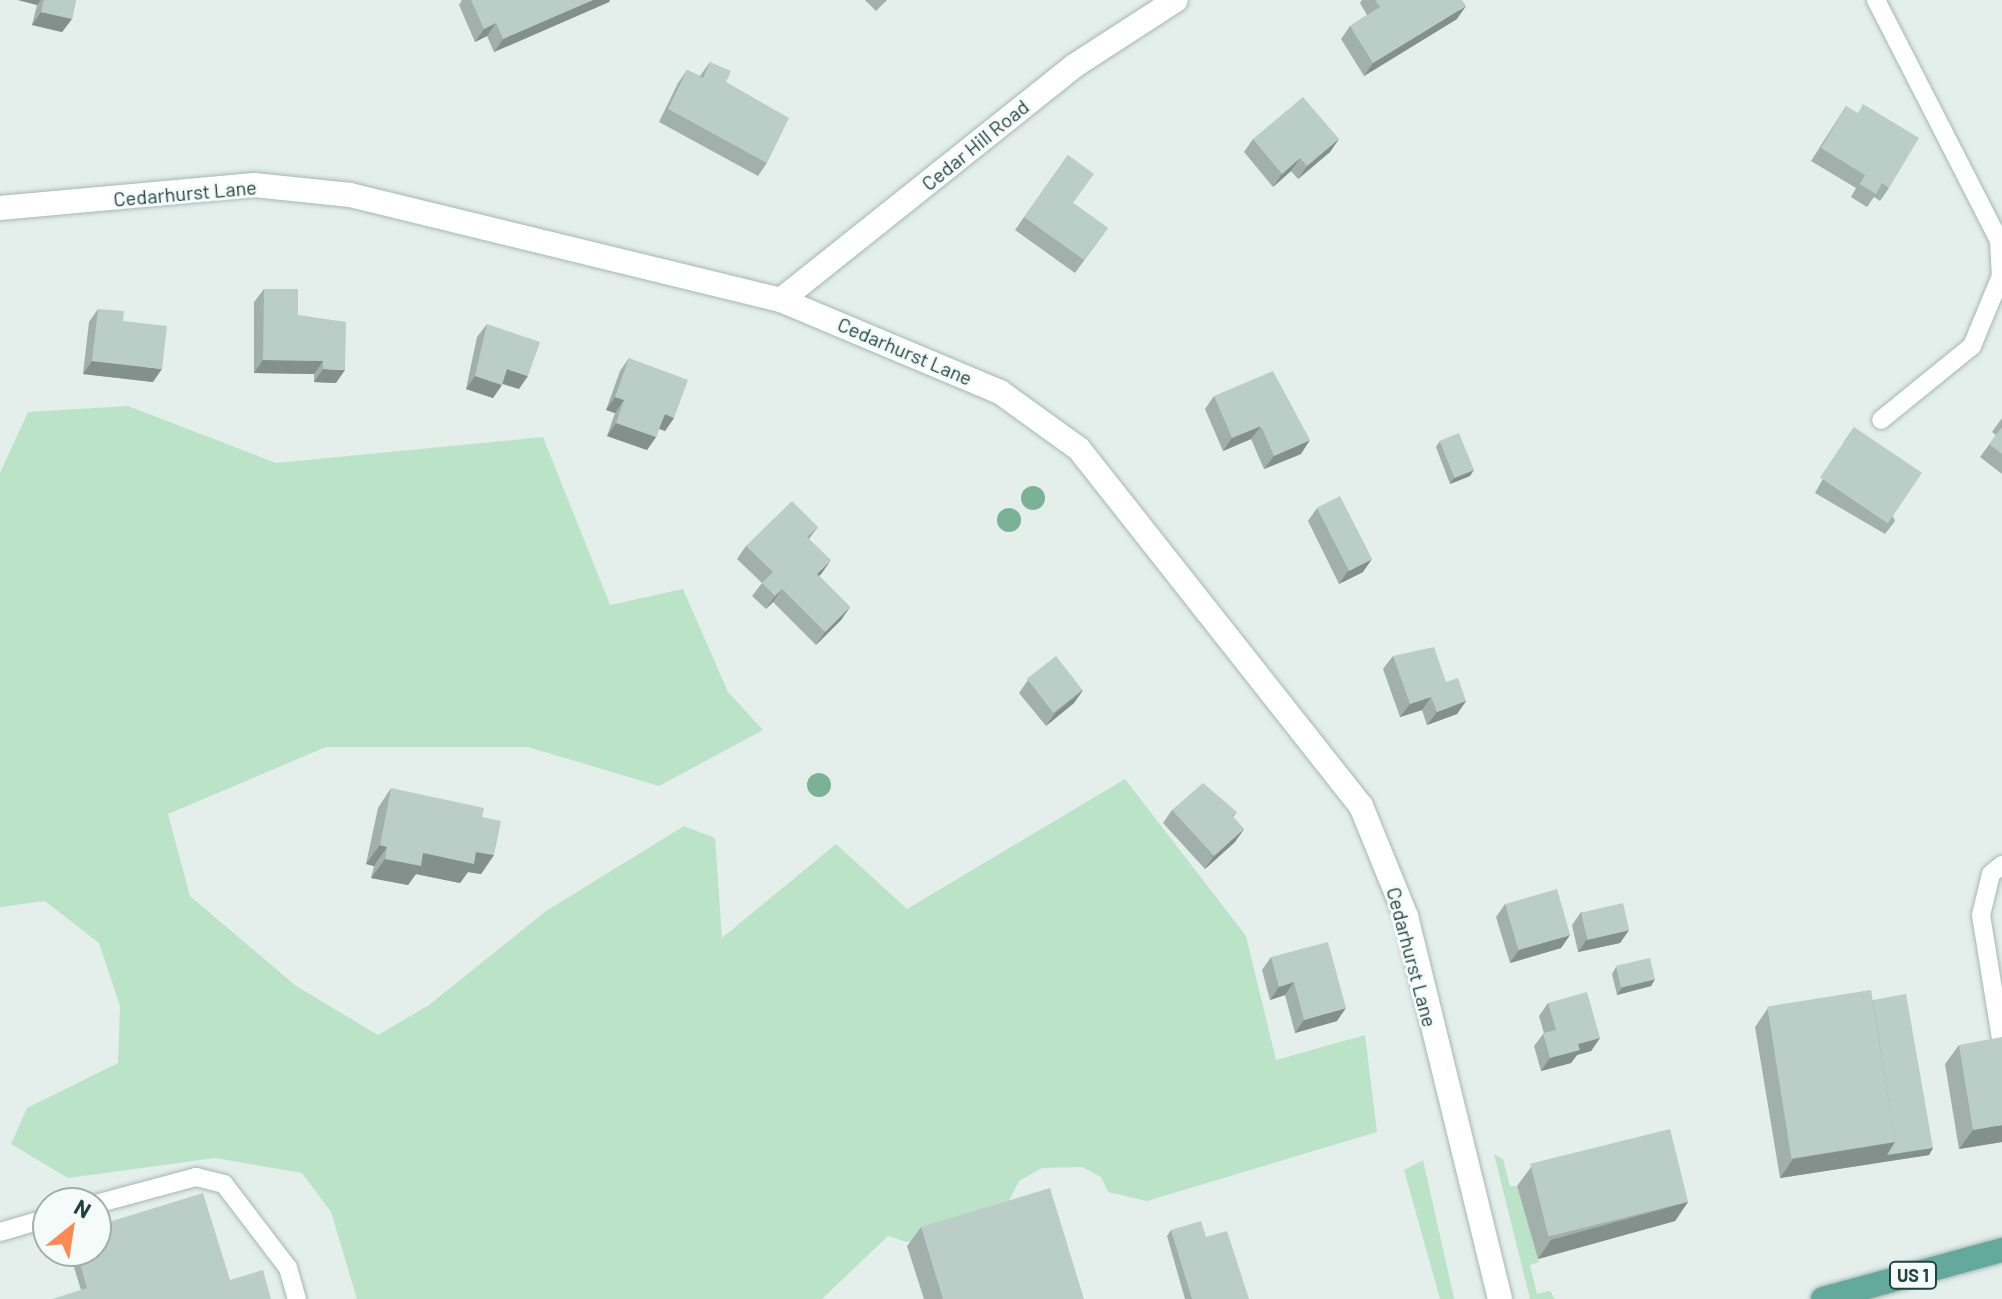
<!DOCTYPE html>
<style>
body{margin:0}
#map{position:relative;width:2002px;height:1299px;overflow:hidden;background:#e4efeb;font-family:Barlow,sans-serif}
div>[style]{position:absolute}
.green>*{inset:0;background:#bae3c8}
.roads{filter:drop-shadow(0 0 2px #a5b8b3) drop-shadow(0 0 2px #a5b8b3)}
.lane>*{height:18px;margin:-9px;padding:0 9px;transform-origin:9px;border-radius:9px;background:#fff}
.street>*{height:24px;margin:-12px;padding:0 12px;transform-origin:12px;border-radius:12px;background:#fff}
.secondary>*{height:24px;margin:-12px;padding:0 12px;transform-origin:12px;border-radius:12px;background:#fff}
.primary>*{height:24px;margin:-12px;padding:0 12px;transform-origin:12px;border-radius:12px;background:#63aa9d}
.trees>*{width:24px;height:24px;margin:-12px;border-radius:50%;background:#7bb295}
.wall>*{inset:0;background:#a1b0ab}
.shaded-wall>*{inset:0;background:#83908b}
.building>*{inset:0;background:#bbcdc7;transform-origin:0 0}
span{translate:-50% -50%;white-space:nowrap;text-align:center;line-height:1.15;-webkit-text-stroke:6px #f5fbf8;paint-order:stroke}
.shield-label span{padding:2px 6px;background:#f5fbf8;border:2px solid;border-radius:6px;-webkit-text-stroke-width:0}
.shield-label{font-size:18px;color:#20433d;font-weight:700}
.street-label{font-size:20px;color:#20433d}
.north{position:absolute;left:32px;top:1187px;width:80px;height:80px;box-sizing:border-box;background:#f5fbf8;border:2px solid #a0b1ad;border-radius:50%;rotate:30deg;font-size:22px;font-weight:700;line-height:32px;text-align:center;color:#20433d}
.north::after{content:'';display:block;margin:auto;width:28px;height:36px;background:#ff8952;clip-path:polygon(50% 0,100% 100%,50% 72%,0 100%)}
</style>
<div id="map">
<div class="green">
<i style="clip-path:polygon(128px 406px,276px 463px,543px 437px,610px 605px,683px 589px,728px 692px,763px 730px,659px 786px,528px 747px,326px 747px,168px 814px,190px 896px,296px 986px,378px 1035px,429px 1005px,546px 911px,684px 826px,715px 838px,722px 938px,836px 844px,907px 909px,1125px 779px,1246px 936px,1276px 1060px,1365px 1035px,1377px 1132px,1147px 1201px,1108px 1192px,1101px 1177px,1082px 1167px,1042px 1168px,1019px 1181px,1003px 1213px,907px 1242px,888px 1236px,822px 1299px,357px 1299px,331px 1212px,302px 1173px,215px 1158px,68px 1178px,11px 1144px,27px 1108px,118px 1063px,120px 1006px,99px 943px,45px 901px,0 907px,0 473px,28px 412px)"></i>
<i style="clip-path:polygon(1494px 1154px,1503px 1159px,1510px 1186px,1517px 1186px,1539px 1262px,1530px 1265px,1537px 1294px,1550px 1291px,1555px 1299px,1530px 1299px)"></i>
<i style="clip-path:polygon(1423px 1160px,1454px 1298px,1454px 1299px,1440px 1299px,1404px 1170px)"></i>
</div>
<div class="roads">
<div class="lane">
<i style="left:1876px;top:0;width:270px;rotate:62.9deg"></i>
<i style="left:1999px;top:240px;width:36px;rotate:87deg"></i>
<i style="left:2001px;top:276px;width:76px;rotate:112.5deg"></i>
<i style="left:1972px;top:346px;width:117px;rotate:140.9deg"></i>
<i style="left:2002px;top:865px;width:14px;rotate:141deg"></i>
<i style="left:1991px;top:874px;width:42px;rotate:103.7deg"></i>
<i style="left:1981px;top:915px;width:131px;rotate:80.8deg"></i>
<i style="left:96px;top:1204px;width:104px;rotate:-15.1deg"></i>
<i style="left:196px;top:1177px;width:29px;rotate:14deg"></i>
<i style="left:224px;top:1184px;width:106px;rotate:52.7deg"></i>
<i style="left:288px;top:1268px;width:32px;rotate:74deg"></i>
<i style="left:0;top:1232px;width:50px;rotate:-16.3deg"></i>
</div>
<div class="street">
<i style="left:781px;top:300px;width:375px;rotate:-38.6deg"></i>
<i style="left:1074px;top:66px;width:121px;rotate:-32.9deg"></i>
</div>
<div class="secondary">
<i style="left:0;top:208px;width:255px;rotate:-5.2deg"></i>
<i style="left:254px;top:185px;width:97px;rotate:5.9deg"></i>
<i style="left:350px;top:195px;width:444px;rotate:13.7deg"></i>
<i style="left:781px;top:300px;width:238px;rotate:22.8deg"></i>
<i style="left:1000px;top:392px;width:97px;rotate:35.8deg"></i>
<i style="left:1079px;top:449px;width:455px;rotate:51.7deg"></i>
<i style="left:1361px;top:806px;width:119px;rotate:67.8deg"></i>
<i style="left:1406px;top:916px;width:394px;rotate:76.2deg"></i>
</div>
<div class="primary">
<i style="left:1823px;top:1299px;width:186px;rotate:-15.3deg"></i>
</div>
</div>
<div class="trees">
<i style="left:1033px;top:498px"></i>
<i style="left:1009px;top:520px"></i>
<i style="left:819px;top:785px"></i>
</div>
<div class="wall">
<i style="clip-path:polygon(18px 0,76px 0,72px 19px,62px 32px,32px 25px,37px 5px)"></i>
<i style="clip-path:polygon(462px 0,610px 0,609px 2px,494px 52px,487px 36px,475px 42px,459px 5px)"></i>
<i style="clip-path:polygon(865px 0,887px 0,876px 11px)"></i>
<i style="clip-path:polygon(1362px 0,1462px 0,1457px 19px,1364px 76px,1341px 39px,1350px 26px,1367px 15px,1360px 3px)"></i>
<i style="clip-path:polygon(710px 62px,726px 82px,767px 163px,758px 176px,659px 122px,678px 83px,687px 70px,700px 76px)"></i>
<i style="clip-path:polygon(1846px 106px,1889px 188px,1880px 201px,1874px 197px,1867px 207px,1851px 197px,1856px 188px,1811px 161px)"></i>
<i style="clip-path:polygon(1253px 139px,1339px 139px,1330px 152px,1298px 179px,1291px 171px,1273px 187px,1244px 152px)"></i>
<i style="clip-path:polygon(1068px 155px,1073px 203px,1108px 228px,1075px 273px,1015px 230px)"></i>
<i style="clip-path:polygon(264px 289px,298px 315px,336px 383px,314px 382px,314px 374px,254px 373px,254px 302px)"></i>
<i style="clip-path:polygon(98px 309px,123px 321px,153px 382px,83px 374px,89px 322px)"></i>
<i style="clip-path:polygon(487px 324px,519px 389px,502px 384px,493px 398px,466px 389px,477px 337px)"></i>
<i style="clip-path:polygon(629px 358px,674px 418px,665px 431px,659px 429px,656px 437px,647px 450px,607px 436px,615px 413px,606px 410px,620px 371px)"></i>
<i style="clip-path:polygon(1214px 396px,1301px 454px,1264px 469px,1251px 439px,1223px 451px,1205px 409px)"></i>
<i style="clip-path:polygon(2002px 418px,2002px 474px,1980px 457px,1996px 435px,1992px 432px)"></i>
<i style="clip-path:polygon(1854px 427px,1895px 521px,1885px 534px,1815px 493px,1845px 440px)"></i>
<i style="clip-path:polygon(1440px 441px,1470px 476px,1450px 484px,1436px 447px)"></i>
<i style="clip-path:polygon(1317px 508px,1363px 572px,1339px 584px,1308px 521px)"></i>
<i style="clip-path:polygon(818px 527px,809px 539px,822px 573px,819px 576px,850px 607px,841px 620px,816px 645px,773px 602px,766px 609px,752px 596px,762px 583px,737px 559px,746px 546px)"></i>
<i style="clip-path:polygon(1393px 656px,1446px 682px,1466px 701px,1457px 714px,1427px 725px,1422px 710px,1400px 717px,1383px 669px)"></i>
<i style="clip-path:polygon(1028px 680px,1083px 690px,1074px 703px,1046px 726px,1019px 693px)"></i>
<i style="clip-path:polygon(391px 788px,482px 817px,494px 855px,481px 874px,468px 872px,460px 883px,416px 874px,408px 885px,371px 878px,374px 866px,366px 864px,378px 808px)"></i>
<i style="clip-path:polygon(1172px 810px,1237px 812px,1233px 817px,1244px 829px,1235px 842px,1205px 869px,1163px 823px)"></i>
<i style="clip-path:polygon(1505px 904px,1570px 935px,1561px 948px,1510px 963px,1496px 917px)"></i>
<i style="clip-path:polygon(1581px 912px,1629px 930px,1620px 943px,1578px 952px,1572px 925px)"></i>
<i style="clip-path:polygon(1271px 957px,1337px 1021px,1295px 1033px,1285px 995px,1270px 1000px,1262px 970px)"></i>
<i style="clip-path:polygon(1616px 967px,1655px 979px,1651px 986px,1617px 995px,1612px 974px)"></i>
<i style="clip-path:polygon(1873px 1000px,1933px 1148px,1929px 1155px,1780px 1178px,1755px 1027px,1768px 1008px)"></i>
<i style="clip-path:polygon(1548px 1003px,1600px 1038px,1591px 1051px,1577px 1055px,1571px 1063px,1541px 1071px,1534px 1046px,1544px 1033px,1539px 1016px)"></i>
<i style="clip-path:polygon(1959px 1045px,2002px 1142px,1959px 1149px,1945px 1064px)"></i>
<i style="clip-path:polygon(1531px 1167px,1688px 1202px,1675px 1221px,1538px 1259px,1517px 1186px)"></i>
<i style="clip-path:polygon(921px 1227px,1084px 1299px,924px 1299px,907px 1246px)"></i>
<i style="clip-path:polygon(1171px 1230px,1206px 1237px,1249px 1299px,1185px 1299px,1167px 1236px)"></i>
<i style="clip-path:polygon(69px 1251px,96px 1251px,230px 1280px,81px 1290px)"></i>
</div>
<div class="shaded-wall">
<i style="clip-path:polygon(18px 0,41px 0,37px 5px)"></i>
<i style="clip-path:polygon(593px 0,610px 0,609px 2px,494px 52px,503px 39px)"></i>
<i style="clip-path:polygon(1466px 6px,1457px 19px,1364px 76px,1373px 63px)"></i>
<i style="clip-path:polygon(41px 12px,72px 19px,62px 32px,32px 25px)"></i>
<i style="clip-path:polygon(496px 23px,487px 36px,475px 42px,484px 29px)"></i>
<i style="clip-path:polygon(1339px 139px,1330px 152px,1298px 179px,1307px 166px)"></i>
<i style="clip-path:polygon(1300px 158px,1291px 171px,1273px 187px,1282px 174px)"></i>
<i style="clip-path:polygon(263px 360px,323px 361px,314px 374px,254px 373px)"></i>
<i style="clip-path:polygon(92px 361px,162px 369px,153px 382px,83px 374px)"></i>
<i style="clip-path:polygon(323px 369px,345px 370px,336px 383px,314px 382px)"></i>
<i style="clip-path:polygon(507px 369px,528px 376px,519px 389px,498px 382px)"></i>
<i style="clip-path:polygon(475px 376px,502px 385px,493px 398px,466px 389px)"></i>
<i style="clip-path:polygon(615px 397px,624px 400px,615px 413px,606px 410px)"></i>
<i style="clip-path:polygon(665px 414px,674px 418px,665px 431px,656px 427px)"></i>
<i style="clip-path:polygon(616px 423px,656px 437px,647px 450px,607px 436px)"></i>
<i style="clip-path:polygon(1261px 426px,1251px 439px,1223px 451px,1232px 438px)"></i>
<i style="clip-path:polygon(1310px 440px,1301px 454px,1264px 469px,1274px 456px)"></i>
<i style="clip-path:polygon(1474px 470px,1470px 476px,1450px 484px,1455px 477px)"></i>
<i style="clip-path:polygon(1372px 559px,1363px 572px,1339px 584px,1348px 571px)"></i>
<i style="clip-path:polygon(831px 560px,822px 573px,808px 587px,817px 574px)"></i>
<i style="clip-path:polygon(782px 589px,773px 602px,766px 609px,775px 596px)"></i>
<i style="clip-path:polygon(850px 607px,841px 620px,816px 645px,825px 632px)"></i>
<i style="clip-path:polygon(1083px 690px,1074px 703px,1046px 726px,1055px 713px)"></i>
<i style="clip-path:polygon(1431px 697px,1422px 710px,1400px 717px,1410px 704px)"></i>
<i style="clip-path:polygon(1466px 701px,1457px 714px,1427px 725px,1437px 712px)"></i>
<i style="clip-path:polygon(1244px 829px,1235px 842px,1205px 869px,1214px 856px)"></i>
<i style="clip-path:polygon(380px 845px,387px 847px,374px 866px,366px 864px)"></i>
<i style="clip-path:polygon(476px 852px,494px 855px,481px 874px,468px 872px,460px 883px,416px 874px,408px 885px,371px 878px,385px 859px,423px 853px)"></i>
<i style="clip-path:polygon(1629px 930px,1620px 943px,1578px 952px,1587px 939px)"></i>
<i style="clip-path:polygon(1570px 935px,1561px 948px,1510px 963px,1519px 950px)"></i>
<i style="clip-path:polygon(1655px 979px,1651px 986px,1617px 995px,1622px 988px)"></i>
<i style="clip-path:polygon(1294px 982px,1285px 995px,1270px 1000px,1279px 987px)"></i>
<i style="clip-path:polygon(1346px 1008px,1337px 1021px,1295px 1033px,1304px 1020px)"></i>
<i style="clip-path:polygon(1600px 1038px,1591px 1051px,1577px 1055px,1571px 1063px,1541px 1071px,1550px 1058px,1578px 1044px)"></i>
<i style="clip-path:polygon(2002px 1125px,2002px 1142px,1959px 1149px,1973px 1130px)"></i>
<i style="clip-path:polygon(1895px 1142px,1933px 1148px,1929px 1155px,1780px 1178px,1793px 1159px)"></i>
<i style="clip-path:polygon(1688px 1202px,1675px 1221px,1538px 1259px,1551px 1240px)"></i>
</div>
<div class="building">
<i style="clip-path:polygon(44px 0,76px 0,72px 19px,41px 12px)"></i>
<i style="clip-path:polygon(471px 0,593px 0,503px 39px,496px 23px,484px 29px)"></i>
<i style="clip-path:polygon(1375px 0,1462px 0,1466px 6px,1373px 63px,1350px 26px,1380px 7px)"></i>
<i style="clip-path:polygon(710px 62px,731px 71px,726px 82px,789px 118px,767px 163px,668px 109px,687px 70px,703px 78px)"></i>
<i style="clip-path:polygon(1303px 97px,1339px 139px,1307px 166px,1300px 158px,1282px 174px,1253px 139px)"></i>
<i style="clip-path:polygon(1863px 104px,1919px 138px,1889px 188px,1882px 183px,1876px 194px,1860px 184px,1865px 175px,1821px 148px,1846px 106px,1858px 113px)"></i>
<i style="clip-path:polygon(1068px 155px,1094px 174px,1073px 203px,1108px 228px,1084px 260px,1024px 217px)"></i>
<i style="clip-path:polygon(264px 289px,298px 289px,298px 315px,346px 322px,345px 370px,323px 369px,323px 361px,263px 360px)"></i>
<i style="clip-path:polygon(98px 309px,124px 311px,123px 321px,167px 326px,162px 369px,92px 361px)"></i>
<i style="clip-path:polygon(487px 324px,540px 342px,528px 376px,507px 369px,502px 385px,475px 376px)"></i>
<i style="clip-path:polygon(629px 358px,688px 380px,674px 418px,665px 414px,656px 437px,616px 423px,624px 400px,615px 397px)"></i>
<i style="clip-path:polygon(1273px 371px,1310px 440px,1274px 456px,1261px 426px,1232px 438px,1214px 396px)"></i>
<i style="left:1854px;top:427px;width:82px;height:61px;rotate:34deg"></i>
<i style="clip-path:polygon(2002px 427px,2002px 454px,1989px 444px)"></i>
<i style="left:1459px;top:433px;width:40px;height:21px;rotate:68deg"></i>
<i style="left:1340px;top:496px;width:71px;height:26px;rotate:63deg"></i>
<i style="clip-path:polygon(792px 501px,818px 527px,807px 537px,831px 560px,817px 574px,850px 607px,825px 632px,782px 589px,775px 596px,762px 583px,773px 572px,746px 546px)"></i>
<i style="clip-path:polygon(1434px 647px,1446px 682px,1458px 678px,1466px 701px,1437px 712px,1431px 697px,1410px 704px,1393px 656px)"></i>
<i style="left:1056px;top:656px;width:43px;height:37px;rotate:52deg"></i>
<i style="clip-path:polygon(1203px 783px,1237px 812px,1232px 816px,1244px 829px,1214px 856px,1172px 810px)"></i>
<i style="clip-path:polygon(391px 788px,484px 808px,482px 817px,501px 821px,494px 855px,476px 852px,474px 864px,423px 853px,421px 866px,385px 859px,387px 847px,380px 845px)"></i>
<i style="left:1557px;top:889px;width:48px;height:54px;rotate:74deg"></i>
<i style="left:1623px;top:903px;width:28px;height:43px;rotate:77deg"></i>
<i style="clip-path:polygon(1328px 942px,1346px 1008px,1304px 1020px,1294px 982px,1279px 987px,1271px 957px)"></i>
<i style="left:1650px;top:958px;width:22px;height:35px;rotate:77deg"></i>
<i style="left:1871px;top:990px;width:154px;height:105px;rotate:81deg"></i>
<i style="clip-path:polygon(1587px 992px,1600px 1038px,1578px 1044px,1580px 1050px,1550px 1058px,1543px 1033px,1556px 1030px,1548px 1003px)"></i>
<i style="clip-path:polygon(1906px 994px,1933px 1148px,1887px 1155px,1895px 1142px,1873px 1000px)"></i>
<i style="clip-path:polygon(2002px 1037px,2002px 1125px,1973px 1130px,1959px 1045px)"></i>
<i style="left:1670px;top:1129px;width:75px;height:144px;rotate:76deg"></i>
<i style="clip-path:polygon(1050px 1188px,1084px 1299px,943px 1299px,921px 1227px)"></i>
<i style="clip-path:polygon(203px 1193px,230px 1280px,263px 1270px,271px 1299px,52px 1299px,87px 1288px,76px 1251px,96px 1251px,96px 1226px)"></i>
<i style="clip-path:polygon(1201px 1221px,1206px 1237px,1227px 1231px,1249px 1299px,1192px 1299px,1171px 1230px)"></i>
</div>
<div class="shield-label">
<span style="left:1913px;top:1275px">US 1</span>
</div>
<div class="street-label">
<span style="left:975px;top:145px;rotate:-39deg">Cedar Hill Road</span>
<span style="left:185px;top:193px;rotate:-5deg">Cedarhurst Lane</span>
<span style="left:905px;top:351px;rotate:23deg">Cedarhurst Lane</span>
<span style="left:1412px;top:957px;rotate:75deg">Cedarhurst Lane</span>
</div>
<div class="north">N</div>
</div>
